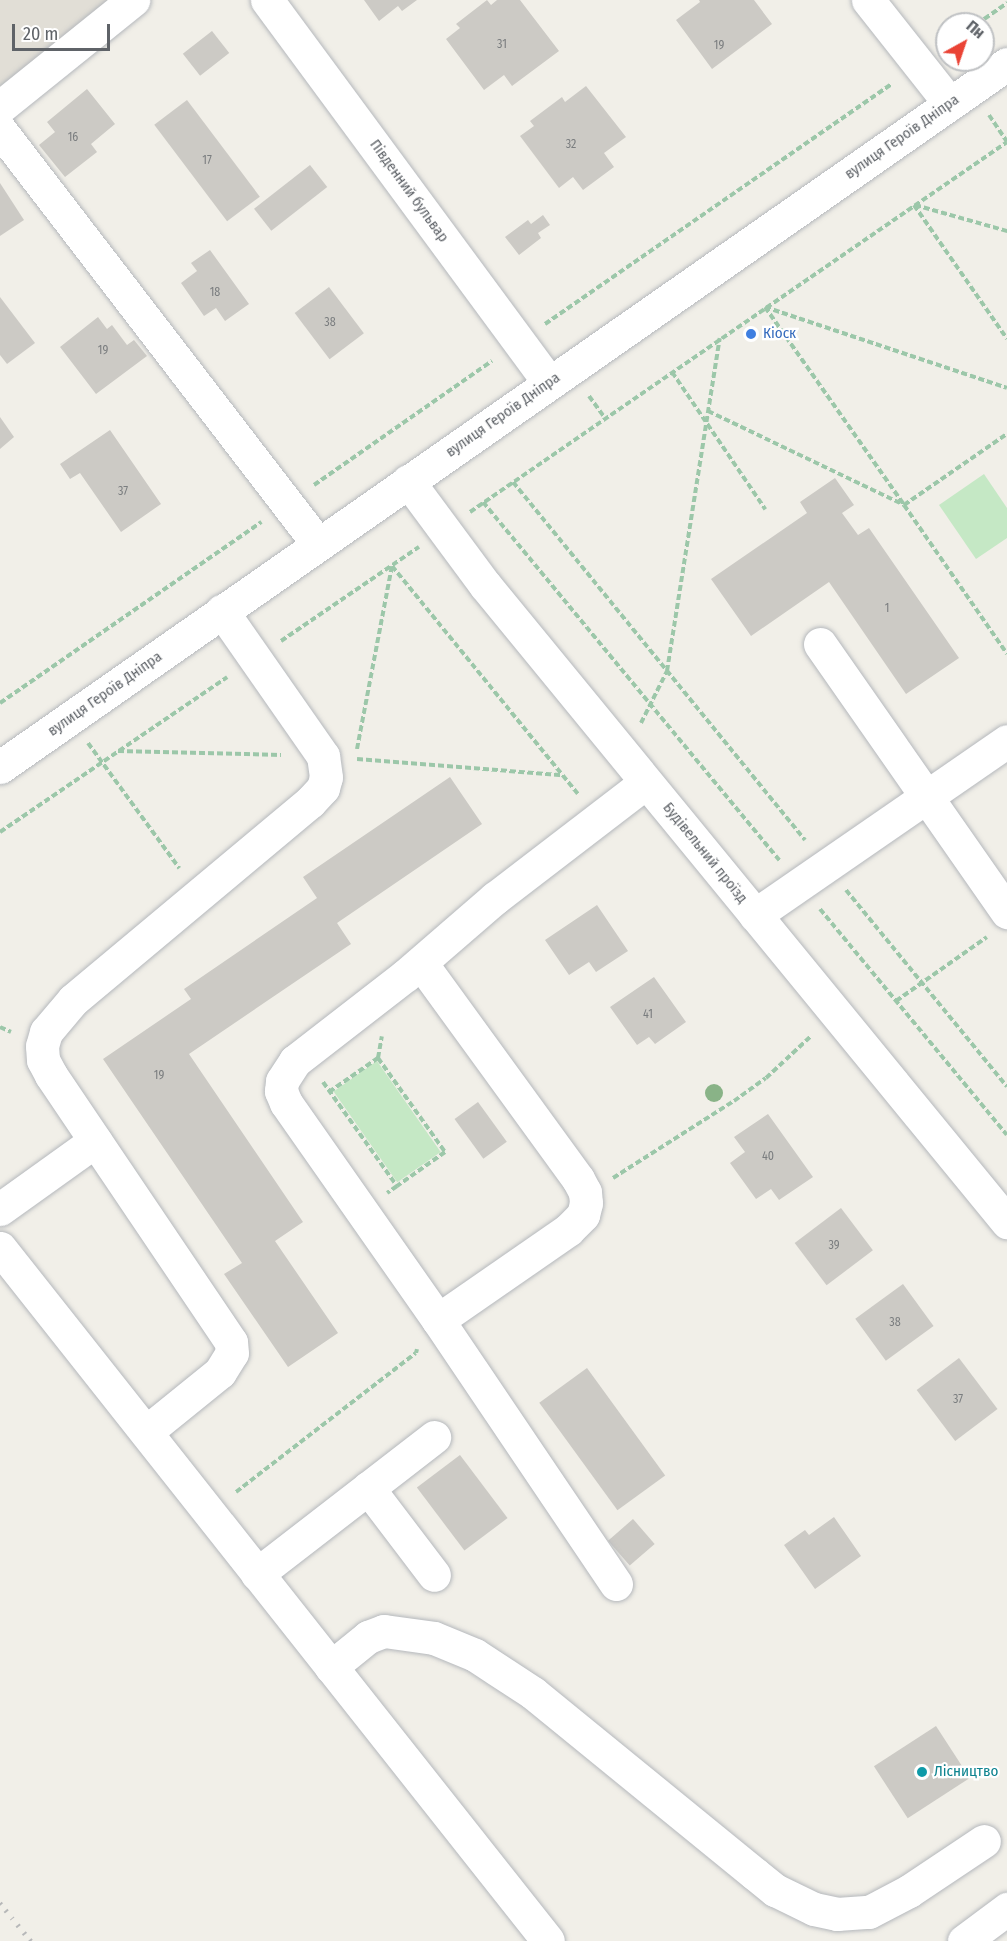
<!DOCTYPE html>
<meta charset="utf-8">
<style>
body{margin:0}
#map{position:relative;width:1007px;height:1941px;overflow:hidden;background:#f1efe8;font-family:"Fira Sans Condensed",sans-serif}
div>[style]{position:absolute}
.education>*{inset:0;background:#e1ded6}
.green>*{inset:0;background:#c5e8c5;transform-origin:0 0}
.building>*{inset:0;background:#cccac5;transform-origin:0 0}
.path>*{height:4px;margin-top:-2px;transform-origin:0;background:repeating-linear-gradient(90deg,#9cc7a9 0 6px,transparent 0 9px)}
.roads{filter:drop-shadow(0 0 2px #b5b8bc) drop-shadow(0 0 2px #b5b8bc)}
.minor>*{height:33px;margin:-16.5px;padding:0 16.5px;transform-origin:16.5px;border-radius:16.5px;background:#fff}
.rail>*{height:4.5px;margin-top:-2.25px;transform-origin:0;background:repeating-linear-gradient(90deg,#b6b7b8 0 1.5px,transparent 0 9.5px)}
.trees>*{width:18px;height:18px;margin:-9px;border-radius:50%;background:#89b387}
.dots>*{width:16px;height:16px;translate:-50% -50%;box-sizing:border-box;border:3px solid #fff;border-radius:50%}
span{translate:-50% -50%;white-space:nowrap;text-align:center;line-height:1.15;-webkit-text-stroke:4.5px #fff;paint-order:stroke}
.number-label{font-size:12px;color:#7a7d7f}
.number-label span{-webkit-text-stroke-width:0}
.street-label{font-size:15px;color:#5f6368}
.shop-label{font-size:15px;color:#366cbe}
.left{translate:0 -50%;text-align:left}
.culture-label{font-size:15px;color:#0d838f}
.north{position:absolute;left:935px;top:12px;width:60px;height:60px;box-sizing:border-box;background:#fff;border:2px solid #bfc1c3;border-radius:50%;rotate:40deg;font-size:16px;font-weight:700;line-height:24px;text-align:center;color:#5f6368}
.north::after{content:'';display:block;margin:auto;width:21px;height:27px;background:#ea4335;clip-path:polygon(50% 0,100% 100%,50% 72%,0 100%)}
.scale{position:absolute;left:12px;top:24px;width:98px;height:27px;box-sizing:border-box;border:3px solid #5f6368;border-top:0;padding-left:8px;font-size:18px;line-height:21px;white-space:nowrap;color:#5f6368;-webkit-text-stroke:4px #fff;paint-order:stroke}
</style>
<div id="map">
<div class="education">
<i style="clip-path:polygon(0 0,117px 0,0 92px)"></i>
</div>
<div class="green">
<i style="clip-path:polygon(984px 474px,1007px 508px,1007px 538px,976px 559px,939px 505px)"></i>
<i style="left:377px;top:1061px;width:111px;height:53px;rotate:55deg"></i>
</div>
<div class="building">
<i style="clip-path:polygon(364px 0,417px 0,402px 11px,398px 6px,379px 21px)"></i>
<i style="clip-path:polygon(487px 0,491px 5px,497px 0,520px 0,559px 51px,512px 86px,504px 75px,484px 90px,446px 39px,460px 28px,456px 24px)"></i>
<i style="clip-path:polygon(699px 0,754px 0,772px 24px,712px 69px,676px 20px,700px 2px)"></i>
<i style="left:212px;top:31px;width:28px;height:37px;rotate:52deg"></i>
<i style="clip-path:polygon(586px 86px,626px 137px,604px 153px,614px 167px,583px 190px,573px 177px,559px 188px,520px 136px,534px 126px,530px 121px,562px 97px,565px 102px)"></i>
<i style="clip-path:polygon(87px 89px,115px 124px,91px 144px,97px 152px,65px 177px,39px 145px,55px 132px,47px 122px)"></i>
<i style="left:187px;top:100px;width:121px;height:41px;rotate:53deg"></i>
<i style="left:310px;top:165px;width:28px;height:71px;rotate:52deg"></i>
<i style="clip-path:polygon(0 183px,24px 220px,0 236px)"></i>
<i style="clip-path:polygon(543px 215px,550px 225px,538px 233px,541px 238px,519px 255px,505px 237px,528px 220px,531px 224px)"></i>
<i style="clip-path:polygon(210px 250px,249px 304px,225px 321px,216px 308px,204px 316px,181px 283px,197px 271px,191px 263px)"></i>
<i style="left:329px;top:287px;width:58px;height:43px;rotate:53deg"></i>
<i style="clip-path:polygon(0 297px,35px 343px,7px 364px,0 355px)"></i>
<i style="clip-path:polygon(98px 317px,107px 329px,112px 325px,127px 345px,134px 340px,147px 356px,96px 394px,60px 347px)"></i>
<i style="clip-path:polygon(0 417px,14px 437px,0 449px)"></i>
<i style="clip-path:polygon(110px 430px,161px 504px,121px 532px,80px 473px,70px 479px,60px 464px)"></i>
<i style="clip-path:polygon(835px 478px,854px 505px,842px 513px,858px 535px,869px 528px,959px 658px,906px 694px,829px 582px,751px 636px,711px 579px,807px 513px,800px 502px)"></i>
<i style="clip-path:polygon(450px 777px,482px 824px,337px 923px,351px 944px,189px 1054px,303px 1222px,275px 1241px,338px 1333px,288px 1367px,224px 1274px,242px 1263px,103px 1059px,191px 999px,184px 989px,317px 898px,303px 877px)"></i>
<i style="clip-path:polygon(597px 905px,628px 951px,596px 972px,589px 962px,569px 975px,545px 940px)"></i>
<i style="clip-path:polygon(654px 977px,686px 1022px,655px 1044px,649px 1037px,637px 1045px,610px 1007px)"></i>
<i style="left:478px;top:1102px;width:49px;height:29px;rotate:54deg"></i>
<i style="clip-path:polygon(768px 1114px,813px 1177px,779px 1200px,771px 1189px,756px 1199px,730px 1163px,745px 1152px,734px 1137px)"></i>
<i style="left:841px;top:1208px;width:53px;height:58px;rotate:53deg"></i>
<i style="left:903px;top:1284px;width:52px;height:59px;rotate:54deg"></i>
<i style="left:959px;top:1358px;width:64px;height:53px;rotate:53deg"></i>
<i style="left:587px;top:1368px;width:133px;height:59px;rotate:54deg"></i>
<i style="left:460px;top:1455px;width:79px;height:54px;rotate:53deg"></i>
<i style="clip-path:polygon(834px 1517px,861px 1556px,815px 1589px,784px 1545px,805px 1530px,809px 1535px)"></i>
<i style="left:633px;top:1519px;width:33px;height:33px;rotate:49deg"></i>
<i style="left:936px;top:1726px;width:62px;height:74px;rotate:57deg"></i>
</div>
<div class="path">
<i style="left:977px;top:24px;width:37px;rotate:-35deg"></i>
<i style="left:989px;top:115px;width:32px;rotate:56deg"></i>
<i style="left:914px;top:205px;width:163px;rotate:55.2deg"></i>
<i style="left:915px;top:205px;width:96px;rotate:15.8deg"></i>
<i style="left:765px;top:307px;width:242px;rotate:54.9deg"></i>
<i style="left:904px;top:505px;width:125px;rotate:-34.6deg"></i>
<i style="left:765px;top:307px;width:255px;rotate:18.5deg"></i>
<i style="left:545px;top:324px;width:422px;rotate:-34.7deg"></i>
<i style="left:672px;top:372px;width:166px;rotate:55.8deg"></i>
<i style="left:589px;top:396px;width:27px;rotate:54deg"></i>
<i style="left:708px;top:411px;width:217px;rotate:25.6deg"></i>
<i style="left:904px;top:505px;width:181px;rotate:55.3deg"></i>
<i style="left:513px;top:482px;width:462px;rotate:50.8deg"></i>
<i style="left:314px;top:485px;width:217px;rotate:-34.9deg"></i>
<i style="left:483px;top:502px;width:465px;rotate:50.4deg"></i>
<i style="left:470px;top:512px;width:652px;rotate:-34.57deg"></i>
<i style="left:281px;top:641px;width:167px;rotate:-34.3deg"></i>
<i style="left:0;top:703px;width:318px;rotate:-34.7deg"></i>
<i style="left:641px;top:723px;width:58px;rotate:-63.4deg"></i>
<i style="left:667px;top:671px;width:337px;rotate:-81deg"></i>
<i style="left:88px;top:743px;width:155px;rotate:53.9deg"></i>
<i style="left:357px;top:749px;width:186px;rotate:-79.2deg"></i>
<i style="left:392px;top:566px;width:294px;rotate:50.8deg"></i>
<i style="left:118px;top:751px;width:163px;rotate:1.4deg"></i>
<i style="left:357px;top:759px;width:206px;rotate:4.5deg"></i>
<i style="left:0;top:832px;width:275px;rotate:-34.3deg"></i>
<i style="left:846px;top:890px;width:254px;rotate:50.7deg"></i>
<i style="left:820px;top:909px;width:293px;rotate:50.4deg"></i>
<i style="left:896px;top:1001px;width:111px;rotate:-35.1deg"></i>
<i style="left:0;top:1027px;width:12px;rotate:24deg"></i>
<i style="left:378px;top:1058px;width:115px;rotate:54.5deg"></i>
<i style="left:445px;top:1152px;width:59px;rotate:144.7deg"></i>
<i style="left:323px;top:1082px;width:128px;rotate:54.6deg"></i>
<i style="left:397px;top:1186px;width:12px;rotate:145deg"></i>
<i style="left:329px;top:1092px;width:60px;rotate:-34.8deg"></i>
<i style="left:378px;top:1058px;width:22px;rotate:-80deg"></i>
<i style="left:613px;top:1178px;width:143px;rotate:-32.5deg"></i>
<i style="left:734px;top:1101px;width:39px;rotate:-36deg"></i>
<i style="left:766px;top:1078px;width:62px;rotate:-43deg"></i>
<i style="left:236px;top:1492px;width:227px;rotate:-37.7deg"></i>
<i style="left:416px;top:1353px;width:4px;rotate:-76deg"></i>
</div>
<div class="roads">
<div class="minor">
<i style="left:267px;top:0;width:475px;rotate:53.6deg"></i>
<i style="left:868px;top:0;width:132px;rotate:51.7deg"></i>
<i style="left:0;top:107px;width:171px;rotate:-38.8deg"></i>
<i style="left:0;top:130px;width:522px;rotate:52.47deg"></i>
<i style="left:408px;top:481px;width:129px;rotate:53.5deg"></i>
<i style="left:485px;top:585px;width:824px;rotate:50.67deg"></i>
<i style="left:820px;top:644px;width:327px;rotate:55.1deg"></i>
<i style="left:0;top:767px;width:1228px;rotate:-34.92deg"></i>
<i style="left:755px;top:915px;width:306px;rotate:-34.6deg"></i>
<i style="left:421px;top:963px;width:267px;rotate:54deg"></i>
<i style="left:578px;top:1179px;width:15px;rotate:62deg"></i>
<i style="left:585px;top:1192px;width:11px;rotate:85deg"></i>
<i style="left:586px;top:1203px;width:12px;rotate:104deg"></i>
<i style="left:583px;top:1215px;width:21px;rotate:135deg"></i>
<i style="left:568px;top:1230px;width:158px;rotate:145.3deg"></i>
<i style="left:0;top:1209px;width:117px;rotate:-35.6deg"></i>
<i style="left:0;top:1248px;width:883px;rotate:51.66deg"></i>
<i style="left:146px;top:1432px;width:95px;rotate:-39deg"></i>
<i style="left:220px;top:1372px;width:22px;rotate:-58deg"></i>
<i style="left:232px;top:1353px;width:11px;rotate:-95deg"></i>
<i style="left:231px;top:1342px;width:322px;rotate:-124deg"></i>
<i style="left:51px;top:1075px;width:17px;rotate:-118deg"></i>
<i style="left:43px;top:1060px;width:14px;rotate:-94deg"></i>
<i style="left:42px;top:1046px;width:15px;rotate:-74deg"></i>
<i style="left:46px;top:1032px;width:42px;rotate:-49.8deg"></i>
<i style="left:73px;top:1000px;width:309px;rotate:-39.9deg"></i>
<i style="left:310px;top:802px;width:19px;rotate:-47deg"></i>
<i style="left:323px;top:788px;width:11px;rotate:-75deg"></i>
<i style="left:326px;top:777px;width:21px;rotate:-98deg"></i>
<i style="left:323px;top:756px;width:177px;rotate:-124.9deg"></i>
<i style="left:368px;top:1488px;width:109px;rotate:52.8deg"></i>
<i style="left:257px;top:1574px;width:224px;rotate:-37.7deg"></i>
<i style="left:616px;top:1584px;width:318px;rotate:-124deg"></i>
<i style="left:438px;top:1320px;width:265px;rotate:-125deg"></i>
<i style="left:286px;top:1103px;width:13px;rotate:-113deg"></i>
<i style="left:281px;top:1091px;width:10px;rotate:-84deg"></i>
<i style="left:282px;top:1081px;width:24px;rotate:-57deg"></i>
<i style="left:295px;top:1061px;width:140px;rotate:-37.8deg"></i>
<i style="left:406px;top:975px;width:118px;rotate:-40.9deg"></i>
<i style="left:495px;top:898px;width:190px;rotate:-37.5deg"></i>
<i style="left:331px;top:1667px;width:48px;rotate:-39deg"></i>
<i style="left:368px;top:1637px;width:17px;rotate:-21deg"></i>
<i style="left:384px;top:1631px;width:50px;rotate:8deg"></i>
<i style="left:434px;top:1638px;width:44px;rotate:22.5deg"></i>
<i style="left:475px;top:1655px;width:69px;rotate:33.2deg"></i>
<i style="left:533px;top:1693px;width:286px;rotate:39.2deg"></i>
<i style="left:755px;top:1874px;width:26px;rotate:39deg"></i>
<i style="left:775px;top:1890px;width:43px;rotate:26deg"></i>
<i style="left:814px;top:1909px;width:24px;rotate:12deg"></i>
<i style="left:837px;top:1914px;width:32px;rotate:-4deg"></i>
<i style="left:869px;top:1912px;width:45px;rotate:-27.7deg"></i>
<i style="left:909px;top:1891px;width:90px;rotate:-33.7deg"></i>
<i style="left:964px;top:1941px;width:54px;rotate:-36.7deg"></i>
</div>
</div>
<div class="rail">
<i style="left:0;top:1903px;width:49px;rotate:50.8deg"></i>
</div>
<div class="trees">
<i style="left:714px;top:1093px"></i>
</div>
<div class="dots">
<i style="left:751px;top:334px;background:#3f7fe0"></i>
<i style="left:922px;top:1772px;background:#0f9aa8"></i>
</div>
<div class="number-label">
<span style="left:502px;top:45px">31</span>
<span style="left:719px;top:46px">19</span>
<span style="left:73px;top:138px">16</span>
<span style="left:571px;top:145px">32</span>
<span style="left:207px;top:161px">17</span>
<span style="left:215px;top:293px">18</span>
<span style="left:330px;top:323px">38</span>
<span style="left:103px;top:351px">19</span>
<span style="left:123px;top:492px">37</span>
<span style="left:887px;top:609px">1</span>
<span style="left:648px;top:1015px">41</span>
<span style="left:159px;top:1076px">19</span>
<span style="left:768px;top:1157px">40</span>
<span style="left:834px;top:1246px">39</span>
<span style="left:895px;top:1323px">38</span>
<span style="left:958px;top:1400px">37</span>
</div>
<div class="street-label">
<span style="left:902px;top:137px;rotate:-35deg">вулиця Героїв Дніпра</span>
<span style="left:409px;top:191px;rotate:54deg">Південний бульвар</span>
<span style="left:503px;top:415px;rotate:-35deg">вулиця Героїв Дніпра</span>
<span style="left:105px;top:694px;rotate:-35deg">вулиця Героїв Дніпра</span>
<span style="left:705px;top:853px;rotate:51deg">Будівельний проїзд</span>
</div>
<div class="shop-label">
<span class="left" style="left:763px;top:334px">Кіоск</span>
</div>
<div class="culture-label">
<span class="left" style="left:934px;top:1772px">Лісництво</span>
</div>
<div class="north">Пн</div>
<div class="scale">20 m</div>
</div>
